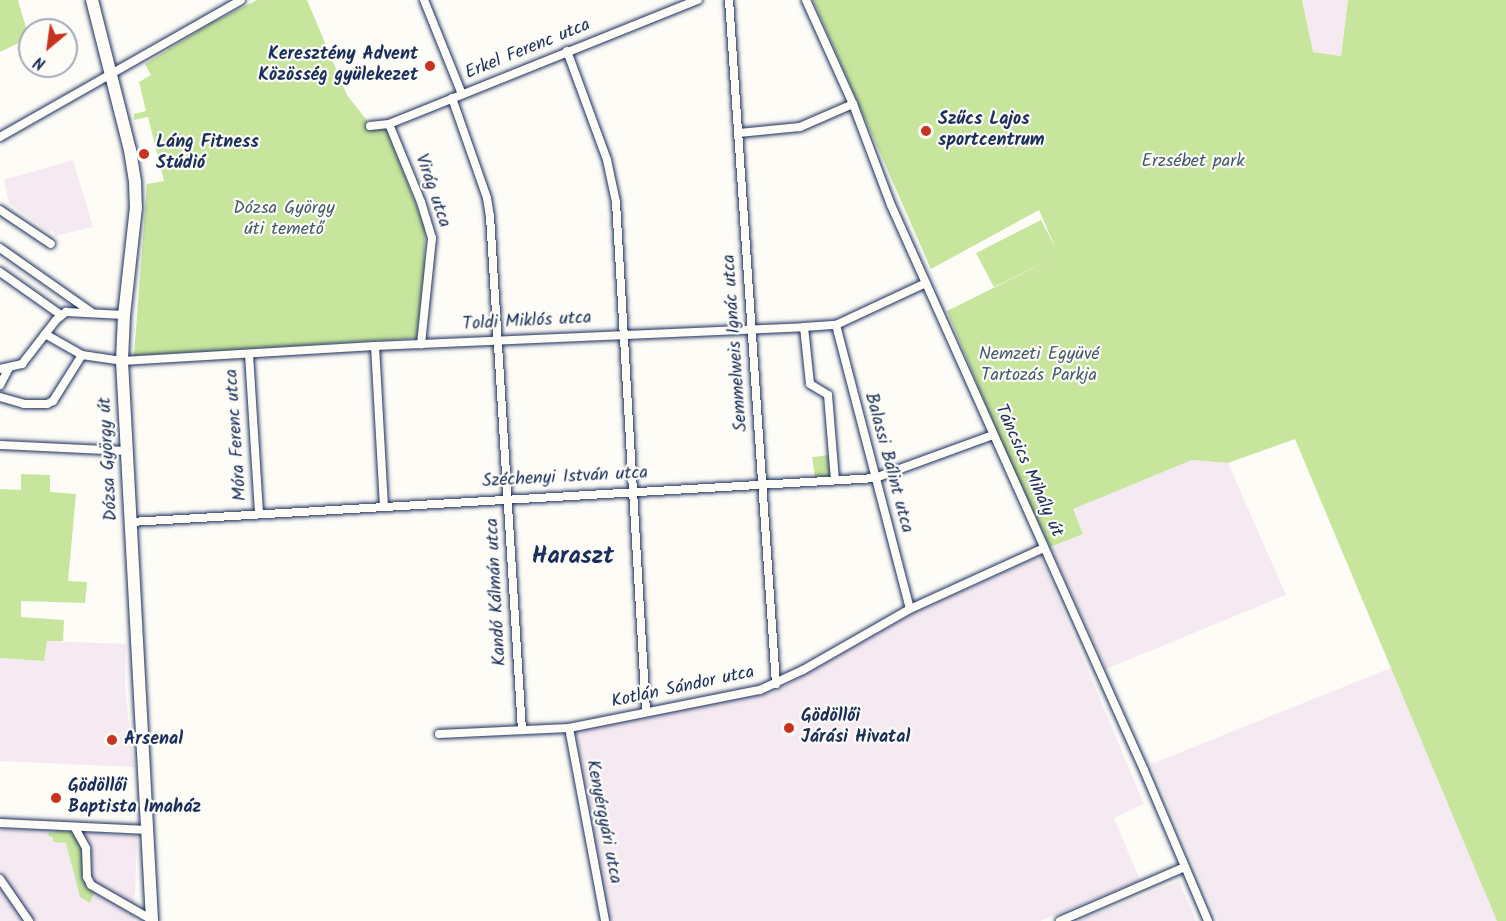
<!DOCTYPE html>
<meta charset="utf-8">
<style>
body{margin:0}
#map{position:relative;width:1506px;height:921px;overflow:hidden;background:#fdfcf7;font-family:Kalam,sans-serif}
div>[style]{position:absolute}
.built>*{inset:0;background:#f6eaf2}
.green>*{inset:0;background:#c7e59c;transform-origin:0 0}
.roads{filter:drop-shadow(0 0 2px #1b2f5e) drop-shadow(0 0 2px #1b2f5e)}
.street>*{height:8px;margin:-4px;padding:0 4px;transform-origin:4px;border-radius:4px;background:#fdfcf7}
.secondary>*{height:12px;margin:-6px;padding:0 6px;transform-origin:6px;border-radius:6px;background:#fdfcf7}
.dots>*{width:16px;height:16px;translate:-50% -50%;box-sizing:border-box;border:3px solid #fdfcf7;border-radius:50%}
span{translate:-50% -50%;white-space:nowrap;text-align:center;line-height:1.15;-webkit-text-stroke:4.5px #fdfcf7;paint-order:stroke}
.street-label{font-size:18px;color:#1b2f5e}
.poi-label{font-size:18px;color:#1b2f5e;font-weight:700}
.right{translate:-100% -50%;text-align:right}
.left{translate:0 -50%;text-align:left}
.park-label{font-size:18px;color:#465c6e}
.district-label{font-size:24px;color:#1b2f5e;font-weight:700}
.north{position:absolute;left:18px;top:18px;width:60px;height:60px;box-sizing:border-box;background:#fdfcf7;border:2px solid #a3aaba;border-radius:50%;rotate:209deg;font-size:16px;font-weight:700;line-height:24px;text-align:center;color:#1b2f5e}
.north::after{content:'';display:block;margin:auto;width:21px;height:27px;background:#c8321e;clip-path:polygon(50% 0,100% 100%,50% 72%,0 100%)}
</style>
<div id="map">
<div class="built">
<i style="clip-path:polygon(1302px 0,1348px 0,1341px 56px,1313px 52px)"></i>
<i style="clip-path:polygon(73px 160px,93px 227px,55px 236px,53px 230px,48px 232px,9px 203px,4px 180px)"></i>
<i style="clip-path:polygon(1192px 460px,1228px 463px,1286px 595px,1106px 669px,1050px 547px,1083px 534px,1072px 509px)"></i>
<i style="clip-path:polygon(1040px 556px,1144px 804px,1114px 818px,1140px 880px,1040px 921px,608px 921px,575px 730px,776px 691px,912px 614px)"></i>
<i style="clip-path:polygon(47px 641px,126px 644px,125px 689px,134px 767px,0 761px,0 658px,44px 661px)"></i>
<i style="clip-path:polygon(1393px 667px,1497px 921px,1218px 921px,1151px 764px)"></i>
<i style="clip-path:polygon(0 829px,56px 830px,137px 836px,134px 921px,0 921px)"></i>
<i style="clip-path:polygon(1179px 881px,1196px 921px,1079px 921px)"></i>
</div>
<div class="green">
<i style="clip-path:polygon(0 0,18px 0,29px 38px,0 52px)"></i>
<i style="clip-path:polygon(257px 0,307px 0,347px 95px,369px 123px,386px 128px,425px 228px,424px 269px,417px 338px,134px 356px,147px 184px,164px 181px,148px 117px,134px 120px,134px 114px,146px 111px,139px 82px,151px 75px,145px 64px,210px 24px)"></i>
<i style="clip-path:polygon(813px 0,1302px 0,1313px 52px,1341px 56px,1348px 0,1506px 0,1506px 921px,1497px 921px,1295px 439px,1228px 463px,1192px 460px,1073px 509px,1083px 534px,1050px 547px,1006px 453px,947px 311px,1060px 255px,994px 287px,976px 253px,1041px 220px,1056px 249px,1039px 210px,931px 269px)"></i>
<i style="left:828px;top:455px;width:21px;height:16px;rotate:82deg"></i>
<i style="clip-path:polygon(21px 474px,50px 475px,50px 492px,76px 494px,68px 581px,87px 582px,85px 603px,21px 601px,21px 617px,64px 620px,63px 641px,47px 641px,44px 661px,0 658px,0 489px,21px 490px)"></i>
<i style="clip-path:polygon(56px 830px,68px 831px,79px 839px,94px 893px,90px 903px,80px 897px,66px 843px,53px 842px,53px 837px,48px 836px,49px 832px,55px 833px)"></i>
</div>
<div class="roads">
<div class="street">
<i style="left:424px;top:0;width:101px;rotate:68deg"></i>
<i style="left:729px;top:0;width:686px;rotate:86.07deg"></i>
<i style="left:806px;top:0;width:114px;rotate:65.7deg"></i>
<i style="left:853px;top:104px;width:108px;rotate:69.4deg"></i>
<i style="left:891px;top:205px;width:619px;rotate:65.88deg"></i>
<i style="left:1144px;top:770px;width:164px;rotate:67deg"></i>
<i style="left:567px;top:51px;width:116px;rotate:69.8deg"></i>
<i style="left:607px;top:160px;width:43px;rotate:77.9deg"></i>
<i style="left:616px;top:202px;width:511px;rotate:86.63deg"></i>
<i style="left:452px;top:98px;width:106px;rotate:70.7deg"></i>
<i style="left:487px;top:198px;width:18px;rotate:81deg"></i>
<i style="left:490px;top:216px;width:515px;rotate:86.44deg"></i>
<i style="left:389px;top:124px;width:84px;rotate:67.7deg"></i>
<i style="left:421px;top:202px;width:38px;rotate:73deg"></i>
<i style="left:432px;top:238px;width:107px;rotate:95.9deg"></i>
<i style="left:370px;top:126px;width:19px;rotate:-6deg"></i>
<i style="left:389px;top:124px;width:333px;rotate:-21.9deg"></i>
<i style="left:739px;top:133px;width:61px;rotate:-5.6deg"></i>
<i style="left:800px;top:127px;width:58px;rotate:-23.5deg"></i>
<i style="left:0;top:137px;width:277px;rotate:-29.6deg"></i>
<i style="left:0;top:210px;width:61px;rotate:33.7deg"></i>
<i style="left:0;top:248px;width:111px;rotate:35.1deg"></i>
<i style="left:0;top:272px;width:75px;rotate:35.2deg"></i>
<i style="left:836px;top:325px;width:293px;rotate:75.4deg"></i>
<i style="left:804px;top:327px;width:57px;rotate:84deg"></i>
<i style="left:810px;top:384px;width:21px;rotate:31deg"></i>
<i style="left:828px;top:395px;width:85px;rotate:85.3deg"></i>
<i style="left:45px;top:334px;width:43px;rotate:29.6deg"></i>
<i style="left:82px;top:355px;width:40px;rotate:8.5deg"></i>
<i style="left:122px;top:361px;width:253px;rotate:-3.4deg"></i>
<i style="left:375px;top:346px;width:429px;rotate:-2.5deg"></i>
<i style="left:804px;top:327px;width:32px;rotate:-4deg"></i>
<i style="left:836px;top:325px;width:99px;rotate:-25deg"></i>
<i style="left:375px;top:346px;width:160px;rotate:86.8deg"></i>
<i style="left:249px;top:354px;width:160px;rotate:86.4deg"></i>
<i style="left:0;top:369px;width:23px;rotate:-13deg"></i>
<i style="left:22px;top:364px;width:56px;rotate:-52.3deg"></i>
<i style="left:56px;top:320px;width:13px;rotate:-39deg"></i>
<i style="left:66px;top:312px;width:58px;rotate:3deg"></i>
<i style="left:0;top:385px;width:19px;rotate:-62deg"></i>
<i style="left:0;top:397px;width:25px;rotate:16deg"></i>
<i style="left:24px;top:404px;width:23px"></i>
<i style="left:47px;top:404px;width:7px;rotate:-27deg"></i>
<i style="left:53px;top:401px;width:54px;rotate:-57.8deg"></i>
<i style="left:0;top:445px;width:127px;rotate:2.7deg"></i>
<i style="left:131px;top:522px;width:745px;rotate:-3.38deg"></i>
<i style="left:875px;top:478px;width:126px;rotate:-20deg"></i>
<i style="left:569px;top:728px;width:196px;rotate:79.4deg"></i>
<i style="left:439px;top:734px;width:130px;rotate:-2.6deg"></i>
<i style="left:569px;top:728px;width:195px;rotate:-11.3deg"></i>
<i style="left:760px;top:690px;width:47px;rotate:-24.9deg"></i>
<i style="left:803px;top:670px;width:123px;rotate:-29.7deg"></i>
<i style="left:910px;top:609px;width:147px;rotate:-24.5deg"></i>
<i style="left:0;top:823px;width:148px;rotate:2.7deg"></i>
<i style="left:75px;top:828px;width:23px;rotate:61deg"></i>
<i style="left:86px;top:848px;width:29px;rotate:88deg"></i>
<i style="left:87px;top:877px;width:9px;rotate:63deg"></i>
<i style="left:91px;top:885px;width:70px;rotate:29.8deg"></i>
<i style="left:0;top:879px;width:51px;rotate:55.4deg"></i>
<i style="left:1060px;top:921px;width:136px;rotate:-23.4deg"></i>
</div>
<div class="secondary">
<i style="left:92px;top:0;width:155px;rotate:75.8deg"></i>
<i style="left:130px;top:150px;width:32px;rotate:81deg"></i>
<i style="left:135px;top:182px;width:25px;rotate:88deg"></i>
<i style="left:136px;top:207px;width:109px;rotate:96.3deg"></i>
<i style="left:124px;top:315px;width:46px;rotate:92.5deg"></i>
<i style="left:122px;top:361px;width:561px;rotate:86.93deg"></i>
</div>
</div>
<div class="dots">
<i style="left:430px;top:66px;background:#c8321e"></i>
<i style="left:926px;top:131px;background:#c8321e"></i>
<i style="left:144px;top:154px;background:#c8321e"></i>
<i style="left:789px;top:728px;background:#c8321e"></i>
<i style="left:112px;top:740px;background:#c8321e"></i>
<i style="left:56px;top:798px;background:#c8321e"></i>
</div>
<div class="street-label">
<span style="left:528px;top:50px;rotate:-22deg">Erkel Ferenc utca</span>
<span style="left:432px;top:191px;rotate:71deg">Virág utca</span>
<span style="left:527px;top:322px;rotate:-3deg">Toldi Miklós utca</span>
<span style="left:736px;top:343px;rotate:-94deg">Semmelweis Ignác utca</span>
<span style="left:237px;top:435px;rotate:-94deg">Móra Ferenc utca</span>
<span style="left:109px;top:459px;rotate:-93deg">Dózsa György út</span>
<span style="left:888px;top:463px;rotate:75deg">Balassi Bálint utca</span>
<span style="left:1028px;top:471px;rotate:66deg">Táncsics Mihály út</span>
<span style="left:565px;top:478px;rotate:-3deg">Széchenyi István utca</span>
<span style="left:497px;top:592px;rotate:-93deg">Kandó Kálmán utca</span>
<span style="left:683px;top:688px;rotate:-12deg">Kotlán Sándor utca</span>
<span style="left:603px;top:822px;rotate:79deg">Kenyérgyári utca</span>
</div>
<div class="poi-label">
<span class="right" style="left:418px;top:66px">Keresztény Advent<br>Közösség gyülekezet</span>
<span class="left" style="left:938px;top:131px">Szűcs Lajos<br>sportcentrum</span>
<span class="left" style="left:156px;top:154px">Láng Fitness<br>Stúdió</span>
<span class="left" style="left:801px;top:728px">Gödöllői<br>Járási Hivatal</span>
<span class="left" style="left:124px;top:740px">Arsenal</span>
<span class="left" style="left:68px;top:798px">Gödöllői<br>Baptista Imaház</span>
</div>
<div class="park-label">
<span style="left:1193px;top:162px">Erzsébet park</span>
<span style="left:284px;top:220px">Dózsa György<br>úti temető</span>
<span style="left:1039px;top:366px">Nemzeti Együvé<br>Tartozás Parkja</span>
</div>
<div class="district-label">
<span style="left:573px;top:557px">Haraszt</span>
</div>
<div class="north">N</div>
</div>
